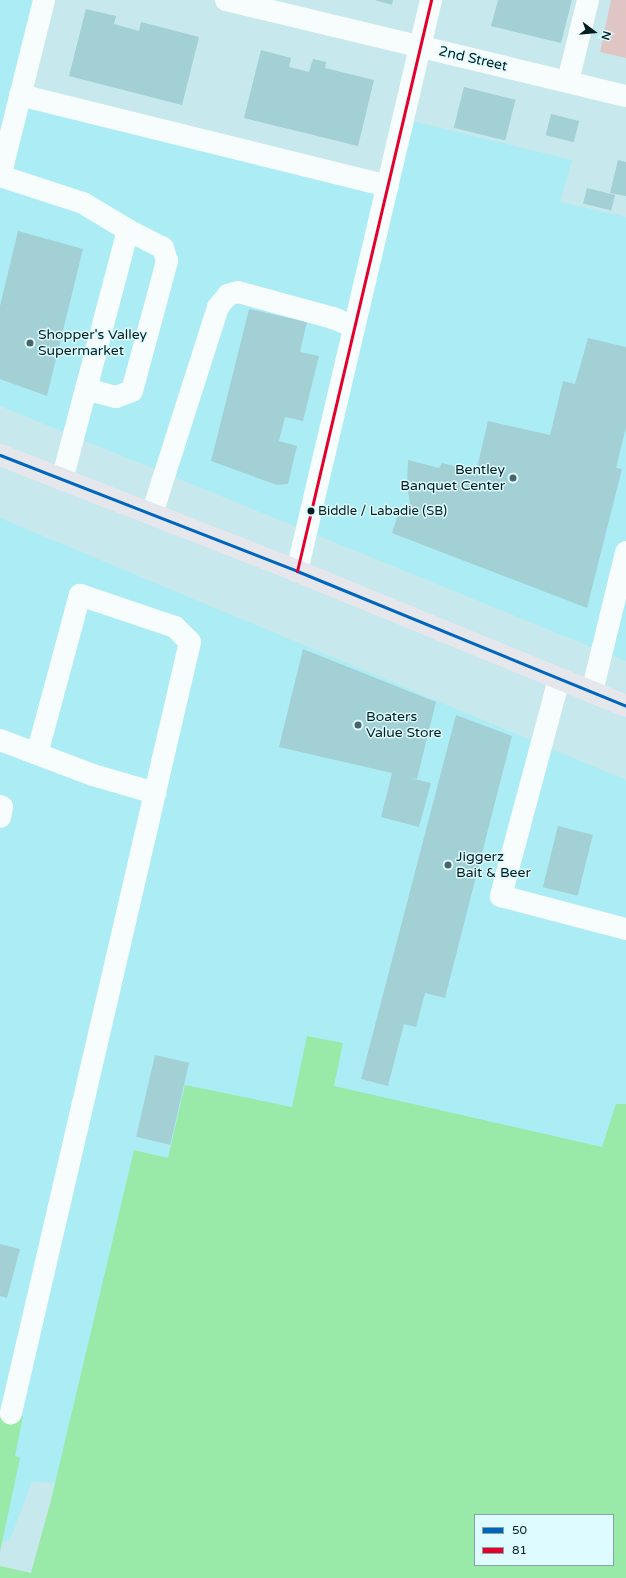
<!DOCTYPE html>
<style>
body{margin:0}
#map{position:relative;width:626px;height:1578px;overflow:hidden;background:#c7e8ec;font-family:"Varela Round",sans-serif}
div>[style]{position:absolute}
.built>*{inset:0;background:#acecf4}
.green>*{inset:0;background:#dfc6c5}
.water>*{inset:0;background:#99eaa8}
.building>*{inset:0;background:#a3d0d5;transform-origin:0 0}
.minor>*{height:22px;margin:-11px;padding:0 11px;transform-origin:11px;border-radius:11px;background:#f7fcfc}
.major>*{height:22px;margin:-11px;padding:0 11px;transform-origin:11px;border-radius:11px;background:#e6e7ec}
.bus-1>*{height:3px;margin:-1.5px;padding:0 1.5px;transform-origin:1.5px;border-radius:1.5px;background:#0065bd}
.bus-2>*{height:3px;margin:-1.5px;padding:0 1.5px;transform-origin:1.5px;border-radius:1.5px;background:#e4002b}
.dots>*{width:11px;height:11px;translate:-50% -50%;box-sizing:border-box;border:2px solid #defcff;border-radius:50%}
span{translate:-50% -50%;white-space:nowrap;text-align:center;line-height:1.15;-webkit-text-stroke:3px #defcff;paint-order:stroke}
.bus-label{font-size:13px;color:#001f22}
.left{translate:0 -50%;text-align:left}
.street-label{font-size:14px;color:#001f22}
.poi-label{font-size:14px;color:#001f22}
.right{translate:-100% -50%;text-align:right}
.legend{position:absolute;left:474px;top:1514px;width:140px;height:52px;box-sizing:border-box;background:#defcff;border:1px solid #85a4a7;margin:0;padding:5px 7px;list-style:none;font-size:12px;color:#001f22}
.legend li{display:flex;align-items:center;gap:8px;height:20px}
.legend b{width:20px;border:1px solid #85a4a7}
.north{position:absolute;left:574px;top:12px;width:40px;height:40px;-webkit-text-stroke:3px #defcff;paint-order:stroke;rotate:106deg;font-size:11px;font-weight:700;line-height:16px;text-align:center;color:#001f22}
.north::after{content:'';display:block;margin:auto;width:14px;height:18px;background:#001f22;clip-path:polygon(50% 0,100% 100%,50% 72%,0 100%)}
</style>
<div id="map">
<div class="built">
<i style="clip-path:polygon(0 0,44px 0,20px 95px,387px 186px,404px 119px,572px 160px,560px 202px,626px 217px,626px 661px,0 406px)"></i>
<i style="clip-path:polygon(0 518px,626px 780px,626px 1499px,32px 1482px,10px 1540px,0 1542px)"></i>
</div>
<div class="green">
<i style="clip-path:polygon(611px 0,626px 0,626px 58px,600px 52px)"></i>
</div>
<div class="water">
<i style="clip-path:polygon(evenodd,307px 1036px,343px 1043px,334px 1086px,602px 1147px,616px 1104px,626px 1104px,626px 1578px,0 1578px,0 1566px,31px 1573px,51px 1500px,134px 1150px,168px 1158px,185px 1085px,292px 1107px,307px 1036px,475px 1515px,613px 1515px,613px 1565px,475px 1565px,475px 1515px)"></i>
<i style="clip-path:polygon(0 1410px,23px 1416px,15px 1456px,20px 1458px,0 1552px)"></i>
</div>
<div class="building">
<i style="clip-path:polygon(375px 0,393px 0,392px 5px)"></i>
<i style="clip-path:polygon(498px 0,572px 0,561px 43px,491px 26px)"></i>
<i style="clip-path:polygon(86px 9px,116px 16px,114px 24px,139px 31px,141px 22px,199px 37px,182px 105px,69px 76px)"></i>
<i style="clip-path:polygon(261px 50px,291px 58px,289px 67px,309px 72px,313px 59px,326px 62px,325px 68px,374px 80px,358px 146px,244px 118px)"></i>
<i style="left:464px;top:87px;width:53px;height:42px;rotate:14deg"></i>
<i style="left:551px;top:114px;width:29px;height:22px;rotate:14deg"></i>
<i style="clip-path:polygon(618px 160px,626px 162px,626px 196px,610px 193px)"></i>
<i style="left:587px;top:188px;width:29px;height:16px;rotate:14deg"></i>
<i style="clip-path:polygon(18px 231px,83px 249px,47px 396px,0 379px,0 306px)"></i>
<i style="clip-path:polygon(249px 309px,307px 322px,300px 352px,319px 356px,303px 421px,285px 417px,279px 441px,297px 446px,288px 484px,277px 485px,211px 461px)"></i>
<i style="clip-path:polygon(588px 338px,626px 347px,626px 427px,616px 468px,622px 469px,587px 608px,392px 533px,399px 511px,408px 513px,410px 503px,407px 485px,408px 460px,439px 468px,442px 463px,476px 472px,488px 421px,550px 435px,563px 381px,575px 384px)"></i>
<i style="clip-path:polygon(303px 649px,436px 702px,417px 779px,410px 778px,431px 783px,419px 827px,381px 817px,392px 773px,279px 747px)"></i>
<i style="clip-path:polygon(456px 715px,512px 736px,445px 998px,425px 993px,416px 1027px,404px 1024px,388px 1086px,361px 1079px)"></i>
<i style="left:558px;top:826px;width:36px;height:63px;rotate:14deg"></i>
<i style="left:155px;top:1055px;width:35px;height:84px;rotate:13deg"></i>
<i style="clip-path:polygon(0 1244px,20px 1249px,7px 1298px,0 1296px)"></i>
</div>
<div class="minor">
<i style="left:226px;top:0;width:411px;rotate:13.5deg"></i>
<i style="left:568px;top:81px;width:83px;rotate:-76.1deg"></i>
<i style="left:20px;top:95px;width:379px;rotate:13.9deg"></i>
<i style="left:0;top:176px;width:87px;rotate:18deg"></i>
<i style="left:83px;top:203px;width:52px;rotate:31deg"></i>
<i style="left:128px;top:230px;width:258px;rotate:104.8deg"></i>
<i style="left:0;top:177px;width:182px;rotate:-76deg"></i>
<i style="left:86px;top:389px;width:31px;rotate:15deg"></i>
<i style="left:116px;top:397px;width:17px;rotate:-21deg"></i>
<i style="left:132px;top:391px;width:135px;rotate:-74.9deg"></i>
<i style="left:167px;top:261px;width:14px;rotate:-107deg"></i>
<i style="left:163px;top:248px;width:39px;rotate:-153deg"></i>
<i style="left:152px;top:514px;width:217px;rotate:-72.3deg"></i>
<i style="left:218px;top:307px;width:16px;rotate:-50deg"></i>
<i style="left:228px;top:295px;width:10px;rotate:-17deg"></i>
<i style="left:238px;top:292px;width:98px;rotate:15.3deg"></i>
<i style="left:333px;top:318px;width:23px;rotate:23deg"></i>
<i style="left:297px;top:571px;width:587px;rotate:-76.79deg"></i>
<i style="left:559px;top:679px;width:225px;rotate:105deg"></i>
<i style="left:501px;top:896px;width:129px;rotate:14.8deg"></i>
<i style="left:592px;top:692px;width:144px;rotate:-76.3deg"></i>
<i style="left:0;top:740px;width:99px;rotate:20.6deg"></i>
<i style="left:93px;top:775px;width:65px;rotate:16.2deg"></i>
<i style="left:155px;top:793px;width:637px;rotate:103.08deg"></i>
<i style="left:37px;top:754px;width:165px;rotate:-74.9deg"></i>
<i style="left:80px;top:595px;width:100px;rotate:18.6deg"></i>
<i style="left:175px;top:627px;width:21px;rotate:45deg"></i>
<i style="left:190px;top:642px;width:155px;rotate:103.1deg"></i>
<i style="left:0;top:806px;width:2px;rotate:27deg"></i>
<i style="left:2px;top:807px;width:10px;rotate:101deg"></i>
</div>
<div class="major">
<i style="left:0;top:455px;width:319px;rotate:21.3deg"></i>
<i style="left:297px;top:571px;width:356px;rotate:22.3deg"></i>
</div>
<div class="bus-1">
<i style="left:0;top:455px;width:319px;rotate:21.3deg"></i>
<i style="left:297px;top:571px;width:356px;rotate:22.3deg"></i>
</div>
<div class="bus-2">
<i style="left:297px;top:571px;width:587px;rotate:-76.79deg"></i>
</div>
<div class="dots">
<i style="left:30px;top:343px;background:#466569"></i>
<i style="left:513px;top:478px;background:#466569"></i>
<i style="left:311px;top:511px;background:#001f22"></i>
<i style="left:358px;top:725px;background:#466569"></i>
<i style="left:448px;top:865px;background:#466569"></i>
</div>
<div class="bus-label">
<span class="left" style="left:318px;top:511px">Biddle / Labadie (SB)</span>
</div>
<div class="street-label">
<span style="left:473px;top:59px;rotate:13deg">2nd Street</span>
</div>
<div class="poi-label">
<span class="left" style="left:38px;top:343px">Shopper's Valley<br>Supermarket</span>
<span class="right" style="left:505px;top:478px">Bentley<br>Banquet Center</span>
<span class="left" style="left:366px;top:725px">Boaters<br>Value Store</span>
<span class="left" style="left:456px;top:865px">Jiggerz<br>Bait &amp; Beer</span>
</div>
<ul class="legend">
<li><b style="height:5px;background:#0065bd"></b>50</li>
<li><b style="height:5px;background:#e4002b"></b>81</li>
</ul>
<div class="north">N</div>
</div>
